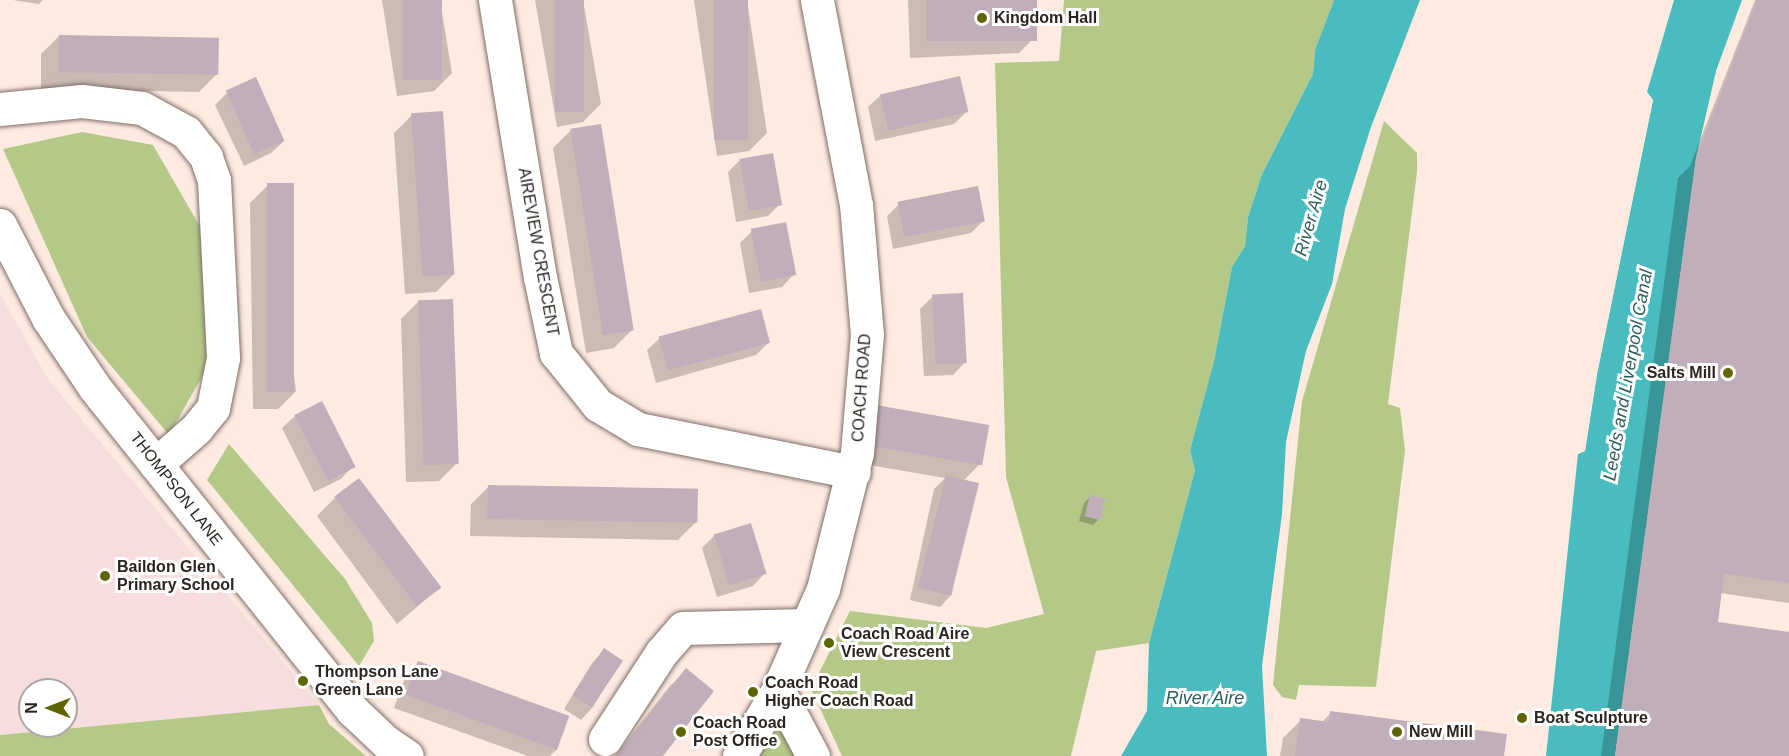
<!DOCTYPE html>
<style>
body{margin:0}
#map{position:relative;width:1789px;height:756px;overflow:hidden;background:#fdeae1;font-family:Helvetica,sans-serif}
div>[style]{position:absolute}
.education>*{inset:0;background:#f8ddde}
.green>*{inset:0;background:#b4c987}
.water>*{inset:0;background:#48bcbe}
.pier>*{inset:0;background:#fdeae1}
.shadow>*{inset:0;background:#0003}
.building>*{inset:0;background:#c0afba;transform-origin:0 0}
.roads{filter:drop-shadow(0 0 2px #7f6e67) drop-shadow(0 0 2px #7f6e67)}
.minor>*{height:33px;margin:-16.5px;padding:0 16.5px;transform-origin:16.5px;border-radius:16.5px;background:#fff}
.dots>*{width:16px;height:16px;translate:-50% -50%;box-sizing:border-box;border:3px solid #fff;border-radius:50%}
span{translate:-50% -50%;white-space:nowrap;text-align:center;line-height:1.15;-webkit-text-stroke:6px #fff;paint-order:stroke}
.poi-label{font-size:16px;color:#2b2421;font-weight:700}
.left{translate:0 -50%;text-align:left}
.right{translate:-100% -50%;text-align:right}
.street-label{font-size:16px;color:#2b2421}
.water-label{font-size:18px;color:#2d5e5e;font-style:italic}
.north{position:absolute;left:18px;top:678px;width:60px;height:60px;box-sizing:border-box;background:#fff;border:2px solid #aaa7a6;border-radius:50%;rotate:270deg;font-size:16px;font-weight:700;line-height:24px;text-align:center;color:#2b2421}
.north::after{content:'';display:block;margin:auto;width:21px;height:27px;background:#606400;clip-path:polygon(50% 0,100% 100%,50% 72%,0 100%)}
</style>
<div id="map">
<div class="education">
<i style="clip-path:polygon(evenodd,0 294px,48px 379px,319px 705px,0 735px,0 294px,30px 690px,66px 690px,66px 726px,30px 726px,30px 690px)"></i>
</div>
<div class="green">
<i style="clip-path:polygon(1064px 0,1334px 0,1315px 50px,1313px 74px,1262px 174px,1248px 217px,1245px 246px,1232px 267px,1214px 361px,1190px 450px,1195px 470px,1149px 643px,1096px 651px,1071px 756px,842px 756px,811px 689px,850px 611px,986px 628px,1044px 614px,1006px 477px,995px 63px,1059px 61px)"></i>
<i style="clip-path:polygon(1384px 121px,1417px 153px,1417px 172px,1388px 404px,1400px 408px,1405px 450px,1376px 687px,1299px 685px,1296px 700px,1282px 697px,1273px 685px,1302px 401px)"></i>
<i style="clip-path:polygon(82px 132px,153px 145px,206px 237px,212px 359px,169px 435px,87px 337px,3px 149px)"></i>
<i style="clip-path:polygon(229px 444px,345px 579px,372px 623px,374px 641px,359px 666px,207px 480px)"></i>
<i style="clip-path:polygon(319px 705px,329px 724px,366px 756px,0 756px,0 735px)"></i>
<i style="clip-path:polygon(776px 731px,791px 733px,804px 756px,760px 756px)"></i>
</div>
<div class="water">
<i style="clip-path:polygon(1334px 0,1420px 0,1371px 127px,1345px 209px,1332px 284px,1306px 351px,1286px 442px,1282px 514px,1262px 666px,1267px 756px,1121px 756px,1147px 711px,1149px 643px,1195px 470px,1190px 450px,1214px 361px,1232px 267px,1245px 246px,1248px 217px,1262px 174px,1313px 74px,1315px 50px)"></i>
<i style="clip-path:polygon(1674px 0,1742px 0,1716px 71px,1696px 158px,1615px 756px,1546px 756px,1578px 454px,1585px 451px,1597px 374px,1653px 100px,1647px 92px)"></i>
</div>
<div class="pier">
<i style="clip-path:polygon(1647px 92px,1653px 100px,1597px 374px,1585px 451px,1578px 454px,1582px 449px,1594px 373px,1650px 100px)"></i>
</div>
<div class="shadow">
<i style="clip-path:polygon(13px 0,43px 0,39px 4px)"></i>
<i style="clip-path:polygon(382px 0,440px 0,452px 73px,434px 91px,397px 96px)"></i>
<i style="clip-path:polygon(535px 0,583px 0,601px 104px,583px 122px,557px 127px)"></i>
<i style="clip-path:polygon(694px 0,747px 0,767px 133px,749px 151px,717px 156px)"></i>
<i style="clip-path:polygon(908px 0,1035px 0,1037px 35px,1019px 53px,910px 58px)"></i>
<i style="clip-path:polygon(1755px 0,1789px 0,1789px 603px,1720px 593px,1716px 624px,1789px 634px,1789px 756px,1601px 756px,1678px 178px,1690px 166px)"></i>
<i style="clip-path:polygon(59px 36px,217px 74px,199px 92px,41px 89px,41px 54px)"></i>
<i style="clip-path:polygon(227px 93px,284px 141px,271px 153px,244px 166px,215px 105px)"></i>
<i style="clip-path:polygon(881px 95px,966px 112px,954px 124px,875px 141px,868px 107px)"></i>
<i style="clip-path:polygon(412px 115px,454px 274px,436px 292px,405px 294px,394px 133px)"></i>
<i style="clip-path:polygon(571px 130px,632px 330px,614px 348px,586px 353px,553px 148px)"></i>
<i style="clip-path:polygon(740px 160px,780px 204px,768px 216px,736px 222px,728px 172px)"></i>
<i style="clip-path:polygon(268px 185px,296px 391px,278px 409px,253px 409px,250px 203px)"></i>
<i style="clip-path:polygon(899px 204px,983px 221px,971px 233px,893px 249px,887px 216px)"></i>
<i style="clip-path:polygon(752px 231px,794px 274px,782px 287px,749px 293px,740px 243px)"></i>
<i style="clip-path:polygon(933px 296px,965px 362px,953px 375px,924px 376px,920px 309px)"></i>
<i style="clip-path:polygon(419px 301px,457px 463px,439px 481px,406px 482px,401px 319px)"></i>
<i style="clip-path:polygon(660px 338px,768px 343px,756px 355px,656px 383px,647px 350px)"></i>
<i style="clip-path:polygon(295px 416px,353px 466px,341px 479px,314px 492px,282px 428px)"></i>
<i style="clip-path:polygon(859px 425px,981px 463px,963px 481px,952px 594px,940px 607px,910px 600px,934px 489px,945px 478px,852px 462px)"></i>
<i style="clip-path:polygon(488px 487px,696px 522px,678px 540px,470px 536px,471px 504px)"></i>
<i style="clip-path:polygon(1090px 497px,1099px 519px,1093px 525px,1079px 521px,1084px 503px)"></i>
<i style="clip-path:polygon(335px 498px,439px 588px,397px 624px,317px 516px)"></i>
<i style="clip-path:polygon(750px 525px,765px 573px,753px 586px,717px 597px,702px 548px,714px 536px)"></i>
<i style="clip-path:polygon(604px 650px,621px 661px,593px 707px,581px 720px,564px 709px,592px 663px)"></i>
<i style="clip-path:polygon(418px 663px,557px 749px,550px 756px,528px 756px,394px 708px,406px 675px)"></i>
<i style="clip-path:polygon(686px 670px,661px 756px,615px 756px,668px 688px)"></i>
<i style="clip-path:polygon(1331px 713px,1502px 756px,1280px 756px,1283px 738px,1301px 720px,1321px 723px)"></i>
</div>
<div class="building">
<i style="left:403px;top:0;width:39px;height:80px"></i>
<i style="left:555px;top:0;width:29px;height:112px"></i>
<i style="left:714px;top:0;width:34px;height:140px"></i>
<i style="left:926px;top:0;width:111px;height:41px"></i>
<i style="clip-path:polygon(1757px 0,1789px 0,1789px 583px,1724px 574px,1718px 622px,1789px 632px,1789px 756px,1615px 756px,1696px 158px)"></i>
<i style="left:59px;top:35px;width:160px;height:37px;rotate:1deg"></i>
<i style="left:960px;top:76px;width:37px;height:82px;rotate:77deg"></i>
<i style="left:256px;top:77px;width:70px;height:33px;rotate:66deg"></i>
<i style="left:443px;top:111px;width:164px;height:32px;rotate:86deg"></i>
<i style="left:601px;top:124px;width:209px;height:31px;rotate:81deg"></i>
<i style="left:773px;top:153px;width:53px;height:34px;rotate:80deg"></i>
<i style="left:267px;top:183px;width:27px;height:209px"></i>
<i style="left:978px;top:186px;width:36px;height:82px;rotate:79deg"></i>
<i style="left:786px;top:222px;width:54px;height:36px;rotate:79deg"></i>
<i style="left:963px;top:293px;width:70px;height:31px;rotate:87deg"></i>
<i style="left:453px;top:299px;width:165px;height:35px;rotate:88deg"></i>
<i style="left:761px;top:309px;width:35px;height:106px;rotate:75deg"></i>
<i style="left:322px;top:401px;width:74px;height:31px;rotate:63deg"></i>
<i style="left:876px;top:405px;width:115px;height:41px;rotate:10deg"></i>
<i style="left:946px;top:475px;width:34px;height:116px;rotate:14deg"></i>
<i style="left:359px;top:478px;width:137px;height:31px;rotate:53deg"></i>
<i style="left:488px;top:485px;width:210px;height:34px;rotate:1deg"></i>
<i style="left:1090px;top:495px;width:16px;height:22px;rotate:14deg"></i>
<i style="left:751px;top:523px;width:53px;height:39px;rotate:73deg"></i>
<i style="left:604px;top:648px;width:23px;height:56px;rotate:34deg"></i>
<i style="left:418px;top:661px;width:161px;height:36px;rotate:20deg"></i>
<i style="clip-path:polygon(686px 668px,714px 691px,663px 756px,617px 756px)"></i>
<i style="clip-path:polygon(1330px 711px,1507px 734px,1504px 756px,1295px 756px,1300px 718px,1329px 722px)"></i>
</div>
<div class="roads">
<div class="minor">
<i style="left:495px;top:0;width:281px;rotate:80.8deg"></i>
<i style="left:540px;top:277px;width:78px;rotate:78.1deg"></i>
<i style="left:556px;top:353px;width:67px;rotate:51.1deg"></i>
<i style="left:598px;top:405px;width:47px;rotate:31deg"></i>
<i style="left:638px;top:429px;width:220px;rotate:11.3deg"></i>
<i style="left:0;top:109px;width:82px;rotate:-5.6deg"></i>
<i style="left:82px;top:101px;width:60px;rotate:6.7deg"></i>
<i style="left:142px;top:108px;width:50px;rotate:28.6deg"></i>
<i style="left:186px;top:132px;width:32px;rotate:51deg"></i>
<i style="left:206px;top:157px;width:24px;rotate:71deg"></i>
<i style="left:214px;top:180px;width:178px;rotate:87.1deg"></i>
<i style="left:223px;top:358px;width:51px;rotate:101.3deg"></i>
<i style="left:213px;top:408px;width:26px;rotate:129deg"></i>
<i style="left:197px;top:428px;width:55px;rotate:138.7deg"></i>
<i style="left:0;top:225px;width:105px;rotate:62.7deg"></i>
<i style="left:48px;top:318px;width:84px;rotate:56.1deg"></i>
<i style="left:95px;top:388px;width:412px;rotate:51.4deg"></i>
<i style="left:352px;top:710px;width:47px;rotate:43.3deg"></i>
<i style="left:386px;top:742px;width:25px;rotate:34deg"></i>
<i style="left:778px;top:690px;width:75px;rotate:62.1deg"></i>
<i style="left:605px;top:739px;width:103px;rotate:-56.9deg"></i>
<i style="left:661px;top:653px;width:33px;rotate:-49deg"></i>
<i style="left:683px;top:628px;width:124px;rotate:-1.4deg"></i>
<i style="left:739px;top:756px;width:77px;rotate:-59.4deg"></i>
<i style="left:778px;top:690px;width:111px;rotate:-66deg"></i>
<i style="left:823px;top:589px;width:140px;rotate:-76deg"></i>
<i style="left:857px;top:453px;width:118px;rotate:-85.2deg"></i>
<i style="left:867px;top:335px;width:130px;rotate:-94.8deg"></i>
<i style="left:856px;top:205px;width:209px;rotate:-100.8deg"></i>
</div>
</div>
<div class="dots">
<i style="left:982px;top:18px;background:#606400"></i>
<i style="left:1728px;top:373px;background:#606400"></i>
<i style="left:105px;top:576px;background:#606400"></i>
<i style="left:829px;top:643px;background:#606400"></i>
<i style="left:303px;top:681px;background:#606400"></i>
<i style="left:753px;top:692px;background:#606400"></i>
<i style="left:1522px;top:718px;background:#606400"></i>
<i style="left:681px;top:732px;background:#606400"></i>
<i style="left:1397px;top:732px;background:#606400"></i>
</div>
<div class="poi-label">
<span class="left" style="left:994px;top:18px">Kingdom Hall</span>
<span class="right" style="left:1716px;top:373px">Salts Mill</span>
<span class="left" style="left:117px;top:576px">Baildon Glen<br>Primary School</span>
<span class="left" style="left:841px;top:643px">Coach Road Aire<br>View Crescent</span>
<span class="left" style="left:315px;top:681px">Thompson Lane<br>Green Lane</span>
<span class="left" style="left:765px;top:692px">Coach Road<br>Higher Coach Road</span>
<span class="left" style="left:1534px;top:718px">Boat Sculpture</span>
<span class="left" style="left:693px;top:732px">Coach Road<br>Post Office</span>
<span class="left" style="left:1409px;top:732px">New Mill</span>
</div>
<div class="street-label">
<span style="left:538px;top:252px;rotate:80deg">AIREVIEW CRESCENT</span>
<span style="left:862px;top:388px;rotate:-86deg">COACH ROAD</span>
<span style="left:176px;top:489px;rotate:52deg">THOMPSON LANE</span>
</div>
<div class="water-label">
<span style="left:1311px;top:218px;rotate:-74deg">River Aire</span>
<span style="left:1628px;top:375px;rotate:-80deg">Leeds and Liverpool Canal</span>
<span style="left:1205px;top:698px">River Aire</span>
</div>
<div class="north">N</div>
</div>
